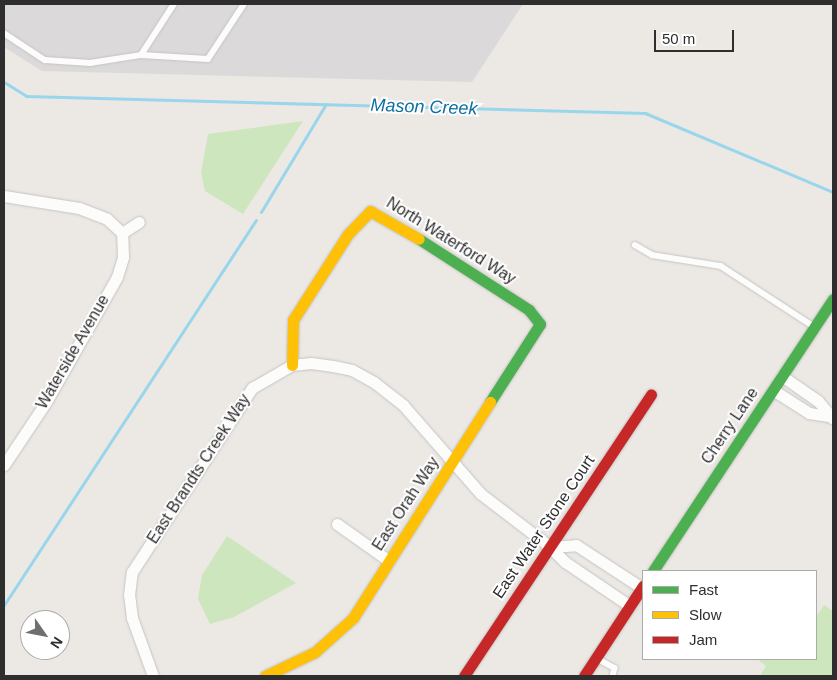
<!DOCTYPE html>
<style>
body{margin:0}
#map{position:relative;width:837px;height:680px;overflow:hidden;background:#ece8e4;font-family:Arial,sans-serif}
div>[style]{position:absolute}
.industrial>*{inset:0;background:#dcd9db}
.green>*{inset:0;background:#cee6be}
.stream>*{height:3px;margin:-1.5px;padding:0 1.5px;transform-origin:1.5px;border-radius:1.5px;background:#99d6ec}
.roads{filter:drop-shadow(0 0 1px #c5c4c5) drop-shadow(0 0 1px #c5c4c5)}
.lane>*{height:5.5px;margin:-2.75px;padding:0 2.75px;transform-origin:2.75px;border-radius:2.75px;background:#fcfcfb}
.street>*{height:11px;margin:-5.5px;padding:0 5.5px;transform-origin:5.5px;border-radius:5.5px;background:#fcfcfb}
.fast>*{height:11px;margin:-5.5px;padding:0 5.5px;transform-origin:5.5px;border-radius:5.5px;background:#4caf50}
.slow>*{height:11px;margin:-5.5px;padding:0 5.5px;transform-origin:5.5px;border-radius:5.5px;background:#ffc107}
.jam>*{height:11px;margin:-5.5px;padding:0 5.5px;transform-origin:5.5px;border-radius:5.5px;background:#c62828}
span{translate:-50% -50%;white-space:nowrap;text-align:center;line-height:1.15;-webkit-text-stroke:4px #fff;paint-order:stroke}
.street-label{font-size:16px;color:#2e2e2e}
.water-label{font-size:18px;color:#0d6fa3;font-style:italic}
.frame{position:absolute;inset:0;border:5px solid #2e2e2e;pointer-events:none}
.legend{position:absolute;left:642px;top:570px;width:175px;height:90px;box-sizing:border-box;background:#fff;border:1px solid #ababab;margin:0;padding:6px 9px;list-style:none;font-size:15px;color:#2e2e2e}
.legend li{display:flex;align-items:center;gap:10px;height:25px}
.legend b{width:25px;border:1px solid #ababab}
.north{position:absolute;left:20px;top:610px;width:50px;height:50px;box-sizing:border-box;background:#fff;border:1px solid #ababab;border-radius:50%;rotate:123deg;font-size:14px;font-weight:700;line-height:20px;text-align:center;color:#2e2e2e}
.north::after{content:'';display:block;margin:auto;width:18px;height:22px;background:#706f6e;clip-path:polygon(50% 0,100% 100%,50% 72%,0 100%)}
.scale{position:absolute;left:654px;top:30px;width:80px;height:22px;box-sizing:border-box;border:2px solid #2e2e2e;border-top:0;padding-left:6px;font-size:15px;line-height:18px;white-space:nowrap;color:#2e2e2e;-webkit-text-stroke:4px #fff;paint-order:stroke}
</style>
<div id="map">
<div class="industrial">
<i style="clip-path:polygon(4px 4px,523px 4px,472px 82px,42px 71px,4px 47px)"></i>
</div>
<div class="green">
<i style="clip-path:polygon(303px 121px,243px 214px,205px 191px,201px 173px,208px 134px)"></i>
<i style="clip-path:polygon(227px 536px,296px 583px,234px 617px,210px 624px,198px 599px,202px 575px)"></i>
<i style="clip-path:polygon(824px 605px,833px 611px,833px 676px,760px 676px,766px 666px,759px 661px,761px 659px,816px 659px,816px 617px)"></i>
</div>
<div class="stream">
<i style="left:4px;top:82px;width:26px;rotate:32deg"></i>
<i style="left:26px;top:96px;width:619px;rotate:1.57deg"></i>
<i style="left:645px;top:113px;width:204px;rotate:22.8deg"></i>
<i style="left:261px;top:212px;width:126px;rotate:-59deg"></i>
<i style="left:4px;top:605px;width:460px;rotate:-56.8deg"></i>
</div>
<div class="roads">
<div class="lane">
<i style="left:4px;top:33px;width:49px;rotate:33.4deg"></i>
<i style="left:45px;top:60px;width:45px;rotate:3.8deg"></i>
<i style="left:90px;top:63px;width:52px;rotate:-8.9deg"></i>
<i style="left:141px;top:55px;width:67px;rotate:3.4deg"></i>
<i style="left:208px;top:59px;width:66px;rotate:-56.8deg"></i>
<i style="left:141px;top:55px;width:61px;rotate:-57.1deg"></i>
<i style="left:635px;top:245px;width:20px;rotate:30deg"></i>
<i style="left:652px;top:255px;width:70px;rotate:9.1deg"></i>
<i style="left:721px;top:266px;width:110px;rotate:33.1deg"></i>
<i style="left:596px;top:658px;width:21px;rotate:28deg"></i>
<i style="left:615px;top:668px;width:8px;rotate:104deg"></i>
</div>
<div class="street">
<i style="left:4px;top:196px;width:76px;rotate:9.1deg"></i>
<i style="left:79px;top:208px;width:30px;rotate:21deg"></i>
<i style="left:107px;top:219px;width:21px;rotate:43deg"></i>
<i style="left:122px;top:233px;width:20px;rotate:-33deg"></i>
<i style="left:782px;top:376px;width:44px;rotate:34.8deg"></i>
<i style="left:818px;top:401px;width:23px;rotate:50deg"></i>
<i style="left:773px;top:390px;width:43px;rotate:32.6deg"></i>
<i style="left:809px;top:413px;width:20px;rotate:9deg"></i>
<i style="left:4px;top:465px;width:76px;rotate:-56.3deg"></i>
<i style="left:46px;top:402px;width:144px;rotate:-60.4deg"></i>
<i style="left:117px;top:277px;width:21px;rotate:-73deg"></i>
<i style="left:123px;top:257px;width:24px;rotate:-92deg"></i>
<i style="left:337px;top:524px;width:64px;rotate:35.4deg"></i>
<i style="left:630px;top:606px;width:78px;rotate:-145.9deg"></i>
<i style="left:565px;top:562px;width:21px;rotate:-135deg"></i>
<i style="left:550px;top:547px;width:26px;rotate:-4deg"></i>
<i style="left:576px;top:545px;width:79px;rotate:33.1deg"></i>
<i style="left:153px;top:676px;width:62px;rotate:-109.9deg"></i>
<i style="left:132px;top:618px;width:23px;rotate:-97deg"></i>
<i style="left:129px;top:595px;width:23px;rotate:-83deg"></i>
<i style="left:132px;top:572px;width:220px;rotate:-56.9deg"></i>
<i style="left:252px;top:388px;width:46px;rotate:-29.9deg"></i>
<i style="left:292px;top:365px;width:19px;rotate:-6deg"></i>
<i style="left:311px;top:363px;width:22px;rotate:8deg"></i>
<i style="left:333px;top:366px;width:19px;rotate:12deg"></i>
<i style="left:352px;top:370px;width:26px;rotate:29deg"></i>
<i style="left:375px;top:383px;width:36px;rotate:38deg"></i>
<i style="left:403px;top:405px;width:118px;rotate:48.8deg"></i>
<i style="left:481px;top:494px;width:87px;rotate:37.5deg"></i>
</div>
<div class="fast">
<i style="left:419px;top:239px;width:131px;rotate:32.8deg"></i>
<i style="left:529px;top:310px;width:18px;rotate:52deg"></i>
<i style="left:540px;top:324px;width:93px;rotate:122.7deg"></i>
<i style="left:653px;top:571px;width:326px;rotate:-56.5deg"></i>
</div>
<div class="slow">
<i style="left:292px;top:365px;width:45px;rotate:-88.7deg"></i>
<i style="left:293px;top:320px;width:102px;rotate:-57.4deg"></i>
<i style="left:348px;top:234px;width:32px;rotate:-46deg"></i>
<i style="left:370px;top:211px;width:56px;rotate:29.7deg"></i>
<i style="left:265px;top:676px;width:55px;rotate:-25.6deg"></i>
<i style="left:315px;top:652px;width:51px;rotate:-41.8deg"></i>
<i style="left:353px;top:618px;width:256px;rotate:-57.6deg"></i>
</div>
<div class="jam">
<i style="left:464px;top:676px;width:338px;rotate:-56.4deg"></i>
<i style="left:584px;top:676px;width:108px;rotate:-56.8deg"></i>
</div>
</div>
<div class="street-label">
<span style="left:451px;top:241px;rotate:32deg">North Waterford Way</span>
<span style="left:73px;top:352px;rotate:-60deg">Waterside Avenue</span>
<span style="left:730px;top:426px;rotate:-56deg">Cherry Lane</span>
<span style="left:199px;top:469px;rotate:-57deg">East Brandts Creek Way</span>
<span style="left:406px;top:504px;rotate:-57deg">East Orah Way</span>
<span style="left:544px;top:527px;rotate:-56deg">East Water Stone Court</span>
</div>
<div class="water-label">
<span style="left:424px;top:107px;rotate:2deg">Mason Creek</span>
</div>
<div class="frame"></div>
<ul class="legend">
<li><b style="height:6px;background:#4caf50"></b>Fast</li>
<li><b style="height:6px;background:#ffc107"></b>Slow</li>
<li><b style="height:6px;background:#c62828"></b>Jam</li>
</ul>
<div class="north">N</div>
<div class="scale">50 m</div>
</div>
